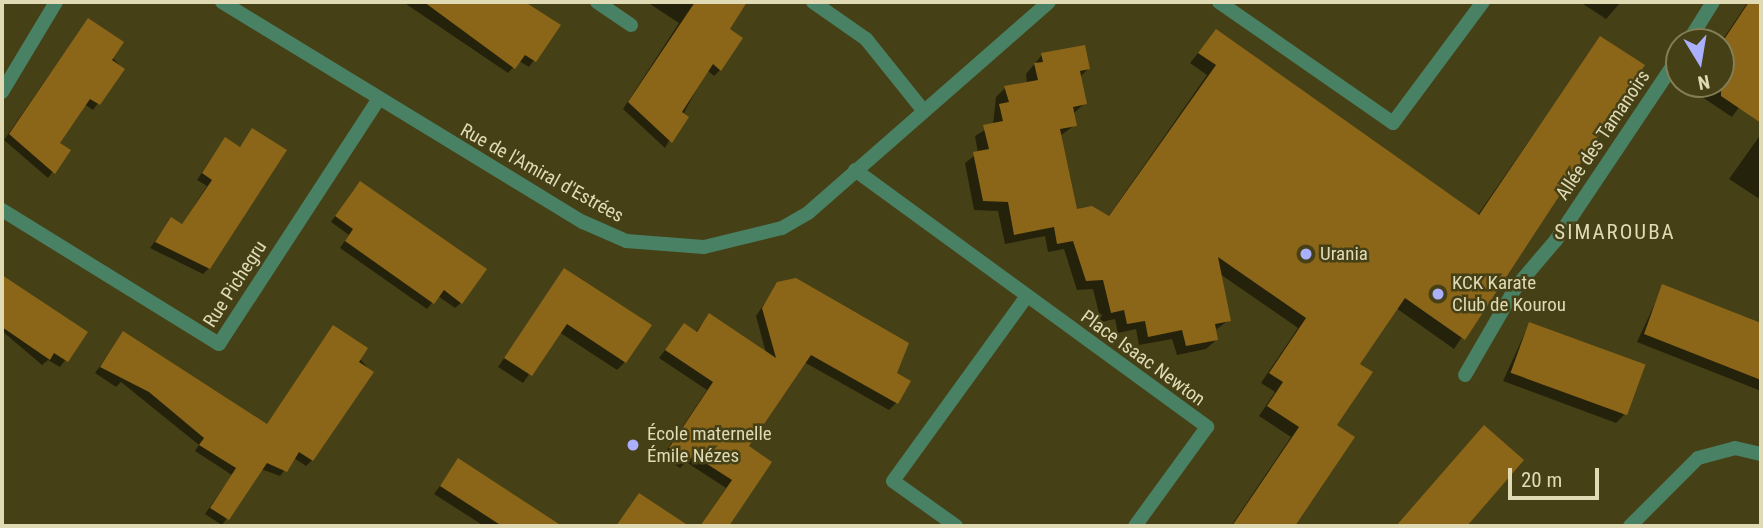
<!DOCTYPE html>
<meta charset="utf-8">
<style>
body{margin:0}
#map{position:relative;width:1763px;height:528px;overflow:hidden;background:#464017;font-family:"Roboto Condensed",sans-serif}
div>[style]{position:absolute}
.shadow>*{inset:0;background:#0007}
.building>*{inset:0;background:#8b6518;transform-origin:0 0}
.service>*{height:14px;margin:-7px;padding:0 7px;transform-origin:7px;border-radius:7px;background:#498164}
.pedestrian>*{height:14px;margin:-7px;padding:0 7px;transform-origin:7px;border-radius:7px;background:#498164}
.minor>*{height:14px;margin:-7px;padding:0 7px;transform-origin:7px;border-radius:7px;background:#498164}
.tertiary>*{height:14px;margin:-7px;padding:0 7px;transform-origin:7px;border-radius:7px;background:#498164}
.dots>*{width:19px;height:19px;translate:-50% -50%;box-sizing:border-box;border:4px solid #464017;border-radius:50%}
span{translate:-50% -50%;white-space:nowrap;text-align:center;line-height:1.15;-webkit-text-stroke:5px #464017;paint-order:stroke}
.street-label{font-size:19px;color:#e0dab5}
.poi-label{font-size:19px;color:#e0dab5}
.left{translate:0 -50%;text-align:left}
.neighbourhood-label{font-size:21px;color:#e0dab5;letter-spacing:2px}
.frame{position:absolute;inset:0;border:4px solid #e0dab5;pointer-events:none}
.north{position:absolute;left:1665px;top:28px;width:70px;height:70px;box-sizing:border-box;background:#464017;border:2px solid #847e56;border-radius:50%;rotate:169deg;font-size:19px;font-weight:700;line-height:28px;text-align:center;color:#e0dab5}
.north::after{content:'';display:block;margin:auto;width:24px;height:32px;background:#aab0fc;clip-path:polygon(50% 0,100% 100%,50% 72%,0 100%)}
.scale{position:absolute;left:1508px;top:468px;width:91px;height:32px;box-sizing:border-box;border:4px solid #e0dab5;border-top:0;padding-left:9px;font-size:21px;line-height:24px;white-space:nowrap;color:#e0dab5;-webkit-text-stroke:5px #464017;paint-order:stroke}
</style>
<div id="map">
<div class="shadow">
<i style="clip-path:polygon(403px 2px,522px 2px,558px 26px,529px 67px,519px 61px,508px 73px)"></i>
<i style="clip-path:polygon(647px 2px,729px 2px,740px 10px,728px 30px,720px 70px,714px 76px,707px 70px,665px 148px,623px 109px,679px 23px)"></i>
<i style="clip-path:polygon(1580px 2px,1621px 2px,1606px 19px)"></i>
<i style="clip-path:polygon(1748px 2px,1761px 2px,1761px 77px,1732px 117px,1690px 89px,1721px 84px,1721px 42px)"></i>
<i style="clip-path:polygon(83px 26px,123px 69px,93px 110px,84px 104px,58px 144px,68px 151px,48px 178px,4px 140px)"></i>
<i style="clip-path:polygon(1216px 31px,1477px 216px,1600px 38px,1642px 66px,1454px 349px,1396px 308px,1358px 365px,1334px 426px,1353px 438px,1293px 526px,1231px 526px,1291px 437px,1259px 416px,1275px 392px,1261px 383px,1298px 328px,1220px 274px,1229px 320px,1214px 331px,1216px 340px,1206px 349px,1177px 355px,1172px 339px,1139px 345px,1136px 329px,1118px 333px,1115px 319px,1101px 322px,1093px 289px,1077px 290px,1064px 249px,1048px 252px,1045px 236px,1005px 244px,998px 211px,974px 210px,965px 163px,978px 153px,975px 136px,993px 125px,996px 97px,1005px 88px,1027px 84px,1026px 74px,1042px 55px,1088px 69px,1080px 77px,1085px 103px,1073px 114px,1075px 125px,1060px 136px,1076px 211px,1108px 217px,1207px 75px,1190px 63px)"></i>
<i style="clip-path:polygon(253px 130px,209px 268px,203px 274px,150px 248px,171px 219px,181px 226px,207px 186px,197px 180px,220px 145px,239px 148px)"></i>
<i style="clip-path:polygon(1761px 134px,1761px 200px,1729px 179px)"></i>
<i style="clip-path:polygon(354px 189px,461px 303px,455px 308px,438px 296px,427px 309px,340px 248px,349px 235px,331px 222px)"></i>
<i style="clip-path:polygon(565px 271px,625px 362px,617px 370px,559px 332px,523px 383px,498px 367px)"></i>
<i style="clip-path:polygon(2px 276px,85px 333px,60px 367px,48px 360px,42px 365px,2px 331px)"></i>
<i style="clip-path:polygon(778px 283px,895px 373px,896px 403px,889px 410px,804px 362px,746px 447px,770px 463px,725px 526px,700px 526px,726px 488px,686px 462px,680px 468px,663px 456px,707px 390px,659px 358px,684px 325px,695px 333px,709px 315px,766px 353px,756px 316px)"></i>
<i style="clip-path:polygon(1663px 286px,1761px 325px,1761px 391px,1637px 342px)"></i>
<i style="clip-path:polygon(1529px 324px,1624px 415px,1616px 423px,1503px 381px)"></i>
<i style="clip-path:polygon(333px 327px,371px 372px,312px 460px,306px 466px,294px 458px,280px 476px,261px 469px,222px 525px,205px 514px,232px 475px,195px 451px,199px 445px,121px 382px,116px 387px,95px 373px,123px 334px,266px 426px)"></i>
<i style="clip-path:polygon(459px 460px,559px 526px,484px 526px,434px 494px)"></i>
<i style="clip-path:polygon(639px 495px,686px 526px,616px 526px)"></i>
</div>
<div class="building">
<i style="clip-path:polygon(424px 2px,525px 2px,561px 25px,536px 62px,525px 55px,515px 69px)"></i>
<i style="clip-path:polygon(695px 2px,747px 2px,730px 29px,743px 38px,721px 71px,713px 64px,682px 112px,689px 117px,672px 143px,628px 102px)"></i>
<i style="clip-path:polygon(1749px 2px,1761px 2px,1761px 123px,1721px 96px,1721px 44px)"></i>
<i style="clip-path:polygon(88px 18px,124px 42px,112px 60px,125px 69px,100px 105px,90px 99px,60px 143px,71px 150px,55px 174px,9px 134px)"></i>
<i style="clip-path:polygon(1216px 29px,1479px 215px,1600px 36px,1645px 65px,1465px 340px,1405px 298px,1360px 364px,1373px 372px,1337px 425px,1355px 437px,1295px 526px,1232px 526px,1299px 427px,1267px 406px,1283px 382px,1269px 373px,1306px 318px,1218px 257px,1231px 321px,1215px 324px,1218px 340px,1186px 346px,1182px 330px,1148px 337px,1145px 321px,1127px 324px,1124px 310px,1111px 313px,1103px 280px,1086px 281px,1073px 241px,1057px 244px,1054px 227px,1014px 235px,1008px 202px,983px 201px,973px 152px,989px 149px,983px 125px,1003px 121px,999px 104px,1009px 102px,1004px 86px,1038px 80px,1034px 63px,1043px 62px,1041px 53px,1085px 45px,1090px 69px,1080px 71px,1087px 104px,1073px 107px,1077px 126px,1060px 129px,1077px 209px,1092px 206px,1109px 216px,1216px 65px,1198px 53px)"></i>
<i style="clip-path:polygon(252px 128px,287px 150px,210px 269px,155px 242px,171px 217px,182px 224px,212px 180px,202px 173px,225px 137px,240px 147px)"></i>
<i style="clip-path:polygon(360px 181px,487px 269px,462px 304px,444px 290px,434px 304px,345px 241px,353px 229px,335px 216px)"></i>
<i style="clip-path:polygon(564px 268px,652px 325px,626px 363px,567px 324px,532px 376px,504px 358px)"></i>
<i style="clip-path:polygon(2px 275px,88px 332px,68px 362px,54px 353px,50px 360px,2px 327px)"></i>
<i style="clip-path:polygon(796px 278px,909px 343px,897px 373px,911px 381px,898px 404px,811px 355px,749px 446px,772px 462px,729px 526px,700px 526px,732px 480px,693px 455px,689px 461px,669px 448px,713px 382px,665px 350px,684px 323px,697px 332px,709px 313px,776px 358px,762px 308px,777px 282px)"></i>
<i style="clip-path:polygon(1662px 284px,1761px 323px,1761px 380px,1644px 334px)"></i>
<i style="left:1529px;top:322px;width:124px;height:54px;rotate:20deg"></i>
<i style="clip-path:polygon(333px 325px,368px 348px,359px 362px,374px 372px,313px 461px,299px 452px,287px 472px,267px 463px,229px 520px,210px 508px,236px 468px,199px 445px,204px 438px,149px 392px,100px 367px,123px 331px,267px 424px)"></i>
<i style="clip-path:polygon(1484px 425px,1524px 460px,1467px 526px,1396px 526px)"></i>
<i style="clip-path:polygon(458px 458px,562px 526px,502px 526px,440px 486px)"></i>
<i style="clip-path:polygon(639px 493px,689px 526px,616px 526px)"></i>
</div>
<div class="service">
<i style="left:1219px;top:2px;width:212px;rotate:34.8deg"></i>
<i style="left:1393px;top:123px;width:151px;rotate:-53.4deg"></i>
<i style="left:1630px;top:526px;width:96px;rotate:-45deg"></i>
<i style="left:1698px;top:458px;width:38px;rotate:-15deg"></i>
<i style="left:1735px;top:448px;width:27px;rotate:13deg"></i>
</div>
<div class="pedestrian">
<i style="left:1688px;top:42px;width:47px;rotate:-58deg"></i>
<i style="left:1465px;top:375px;width:102px;rotate:-59.9deg"></i>
<i style="left:1516px;top:287px;width:62px;rotate:-49.6deg"></i>
<i style="left:1556px;top:240px;width:221px;rotate:-56.2deg"></i>
</div>
<div class="minor">
<i style="left:597px;top:2px;width:41px;rotate:34.1deg"></i>
<i style="left:813px;top:2px;width:65px;rotate:34.9deg"></i>
<i style="left:866px;top:39px;width:90px;rotate:51.3deg"></i>
<i style="left:2px;top:92px;width:105px;rotate:-59deg"></i>
<i style="left:855px;top:170px;width:436px;rotate:36.1deg"></i>
<i style="left:1207px;top:427px;width:122px;rotate:126deg"></i>
<i style="left:2px;top:210px;width:255px;rotate:31.7deg"></i>
<i style="left:219px;top:344px;width:289px;rotate:-56.9deg"></i>
<i style="left:956px;top:526px;width:77px;rotate:-144.5deg"></i>
<i style="left:893px;top:481px;width:227px;rotate:-54.1deg"></i>
</div>
<div class="tertiary">
<i style="left:222px;top:2px;width:423px;rotate:31.4deg"></i>
<i style="left:583px;top:222px;width:47px;rotate:23.8deg"></i>
<i style="left:626px;top:241px;width:78px;rotate:4.4deg"></i>
<i style="left:704px;top:247px;width:80px;rotate:-13.7deg"></i>
<i style="left:782px;top:228px;width:30px;rotate:-30deg"></i>
<i style="left:808px;top:213px;width:320px;rotate:-41.2deg"></i>
</div>
<div class="dots">
<i style="left:1306px;top:254px;background:#aab0fc"></i>
<i style="left:1438px;top:294px;background:#aab0fc"></i>
<i style="left:633px;top:445px;background:#aab0fc"></i>
</div>
<div class="street-label">
<span style="left:1603px;top:135px;rotate:-56deg">Allée des Tamanoirs</span>
<span style="left:542px;top:173px;rotate:29deg">Rue de l'Amiral d'Estrées</span>
<span style="left:235px;top:284px;rotate:-57deg">Rue Pichegru</span>
<span style="left:1143px;top:358px;rotate:36deg">Place Isaac Newton</span>
</div>
<div class="poi-label">
<span class="left" style="left:1320px;top:254px">Urania</span>
<span class="left" style="left:1452px;top:294px">KCK Karate<br>Club de Kourou</span>
<span class="left" style="left:647px;top:445px">École maternelle<br>Émile Nézes</span>
</div>
<div class="neighbourhood-label">
<span style="left:1615px;top:232px">SIMAROUBA</span>
</div>
<div class="frame"></div>
<div class="north">N</div>
<div class="scale">20 m</div>
</div>
